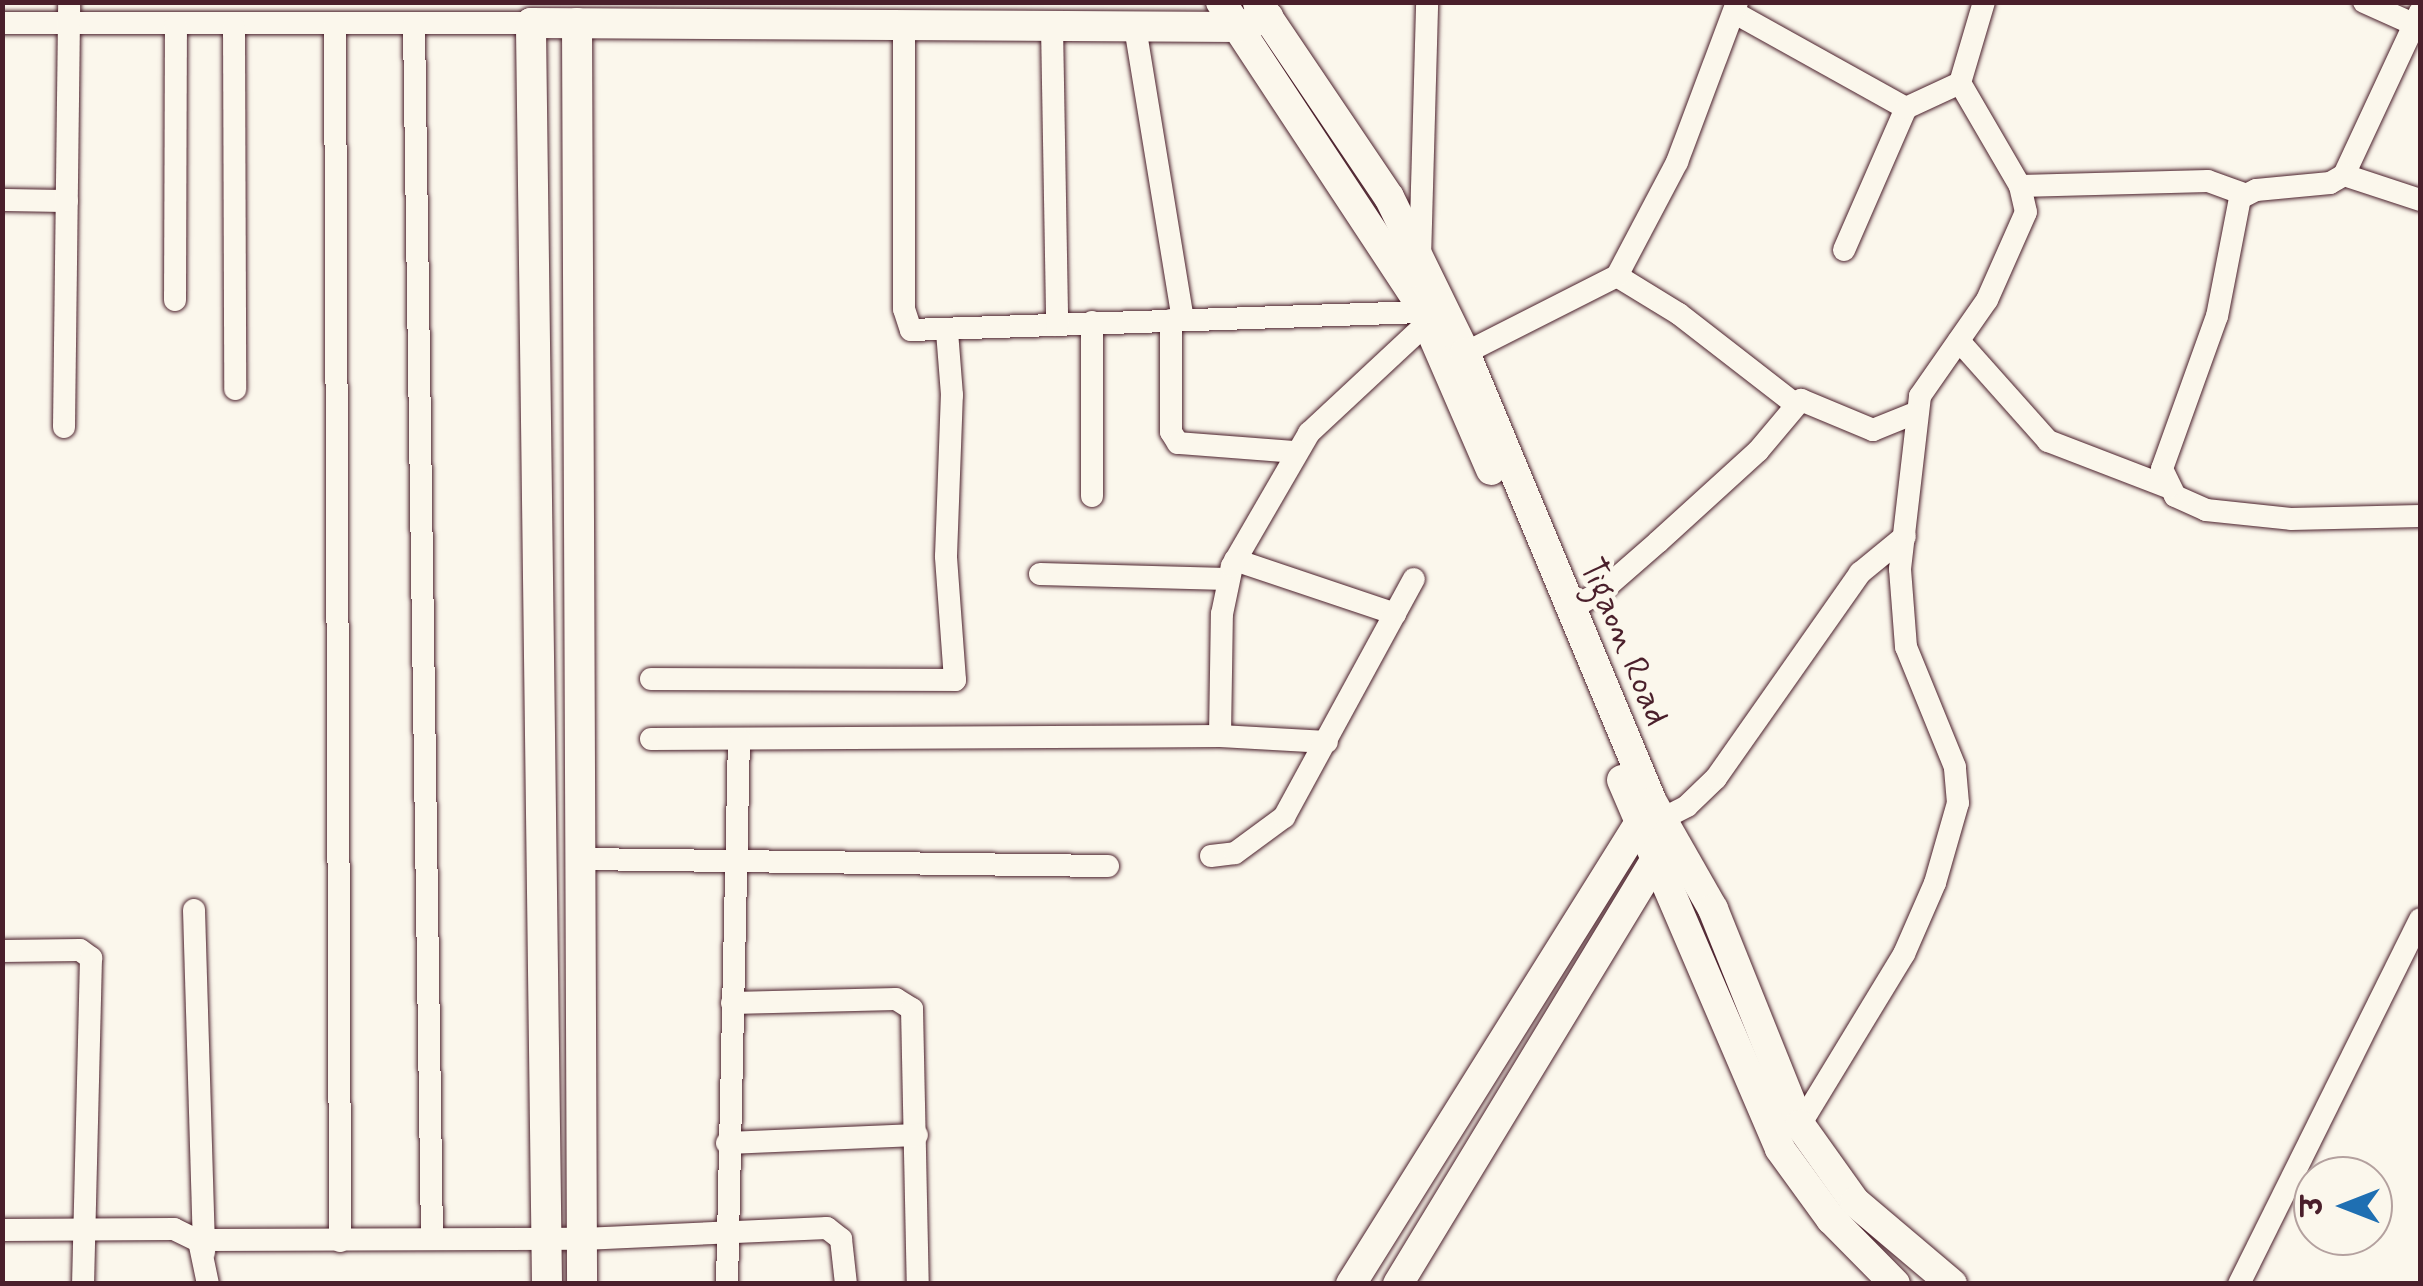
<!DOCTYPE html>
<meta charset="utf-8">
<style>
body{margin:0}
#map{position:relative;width:2423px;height:1286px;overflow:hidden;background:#fbf7ec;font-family:Mynerve,"Playpen Sans Deva",sans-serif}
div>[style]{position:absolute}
.roads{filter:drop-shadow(0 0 2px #4a1f2b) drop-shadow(0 0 2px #4a1f2b)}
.minor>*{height:22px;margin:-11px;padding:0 11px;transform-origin:11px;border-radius:11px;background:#fbf7ec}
.tertiary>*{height:30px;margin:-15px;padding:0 15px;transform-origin:15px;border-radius:15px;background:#fbf7ec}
span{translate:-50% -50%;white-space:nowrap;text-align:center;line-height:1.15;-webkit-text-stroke:9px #fbf7ec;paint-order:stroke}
.street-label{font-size:35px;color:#4a1f2b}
.frame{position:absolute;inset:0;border:5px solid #4a1f2b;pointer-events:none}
.north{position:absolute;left:2293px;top:1156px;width:100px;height:100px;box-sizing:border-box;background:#fbf7ec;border:2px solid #b4a19f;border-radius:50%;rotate:270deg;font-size:28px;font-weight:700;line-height:40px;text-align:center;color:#4a1f2b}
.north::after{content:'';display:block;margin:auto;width:35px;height:45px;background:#1f6fb2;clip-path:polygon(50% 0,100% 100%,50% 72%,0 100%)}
</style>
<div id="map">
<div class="roads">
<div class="minor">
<i style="left:2364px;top:2px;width:61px;rotate:24.1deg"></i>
<i style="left:2420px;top:12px;width:180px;rotate:115deg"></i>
<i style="left:2344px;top:175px;width:16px;rotate:150deg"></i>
<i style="left:2330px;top:183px;width:74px;rotate:174.6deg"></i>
<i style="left:2256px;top:190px;width:18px;rotate:153deg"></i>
<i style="left:2240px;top:198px;width:120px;rotate:101deg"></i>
<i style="left:2217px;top:316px;width:163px;rotate:109.8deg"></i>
<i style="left:2162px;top:469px;width:30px;rotate:64deg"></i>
<i style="left:2175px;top:496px;width:34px;rotate:24deg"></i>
<i style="left:2206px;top:510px;width:85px;rotate:6deg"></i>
<i style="left:2291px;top:519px;width:129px;rotate:-1.3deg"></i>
<i style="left:1735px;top:13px;width:196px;rotate:29.1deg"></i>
<i style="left:2px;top:23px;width:529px"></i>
<i style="left:335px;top:25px;width:1216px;rotate:89.76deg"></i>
<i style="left:414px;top:25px;width:1214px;rotate:89.15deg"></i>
<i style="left:904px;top:25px;width:284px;rotate:90deg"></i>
<i style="left:904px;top:309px;width:22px;rotate:72deg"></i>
<i style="left:911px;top:330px;width:511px;rotate:-2.02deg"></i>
<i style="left:1052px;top:26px;width:299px;rotate:89deg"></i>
<i style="left:1135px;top:27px;width:297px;rotate:80.7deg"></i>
<i style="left:234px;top:28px;width:361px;rotate:89.8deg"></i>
<i style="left:2344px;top:175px;width:80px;rotate:18.2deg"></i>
<i style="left:2020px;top:186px;width:188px;rotate:-1.5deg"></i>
<i style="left:2208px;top:181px;width:37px;rotate:20deg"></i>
<i style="left:2px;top:200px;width:65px;rotate:0.9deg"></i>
<i style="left:1844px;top:250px;width:155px;rotate:-66.4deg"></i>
<i style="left:1906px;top:108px;width:60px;rotate:-24.8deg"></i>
<i style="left:1420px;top:259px;width:257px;rotate:-88.4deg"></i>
<i style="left:1617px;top:276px;width:73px;rotate:31.5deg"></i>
<i style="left:1679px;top:314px;width:147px;rotate:37.8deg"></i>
<i style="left:175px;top:300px;width:274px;rotate:-89.8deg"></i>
<i style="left:1171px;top:320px;width:112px;rotate:90deg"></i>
<i style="left:1171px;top:432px;width:13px;rotate:58deg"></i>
<i style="left:1178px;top:443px;width:118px;rotate:4.4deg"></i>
<i style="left:1092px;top:322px;width:174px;rotate:90deg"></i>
<i style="left:1959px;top:341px;width:134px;rotate:48.3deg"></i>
<i style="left:2048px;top:441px;width:129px;rotate:21deg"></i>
<i style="left:1465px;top:353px;width:170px;rotate:-26.9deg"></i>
<i style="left:1617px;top:276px;width:129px;rotate:-62.2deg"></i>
<i style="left:1677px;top:162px;width:171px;rotate:-69.4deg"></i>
<i style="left:64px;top:427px;width:425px;rotate:-89.3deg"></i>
<i style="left:1235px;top:560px;width:169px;rotate:18.6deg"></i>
<i style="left:1040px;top:574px;width:187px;rotate:1.5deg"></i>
<i style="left:1569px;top:610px;width:39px;rotate:-30deg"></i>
<i style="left:1603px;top:590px;width:73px;rotate:-41.1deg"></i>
<i style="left:1658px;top:542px;width:135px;rotate:-42.3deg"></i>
<i style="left:1758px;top:451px;width:67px;rotate:-49.9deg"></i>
<i style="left:1801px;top:400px;width:78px;rotate:22.6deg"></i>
<i style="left:1873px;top:430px;width:45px;rotate:-22deg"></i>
<i style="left:651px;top:679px;width:304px;rotate:0.2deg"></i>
<i style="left:955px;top:680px;width:124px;rotate:-94.2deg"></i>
<i style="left:946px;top:556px;width:161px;rotate:-87.9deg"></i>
<i style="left:952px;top:395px;width:63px;rotate:-94.5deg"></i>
<i style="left:1220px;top:736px;width:122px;rotate:-89.1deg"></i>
<i style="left:1222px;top:614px;width:49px;rotate:-78.2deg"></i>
<i style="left:1232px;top:566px;width:154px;rotate:-59.9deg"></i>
<i style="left:1309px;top:433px;width:161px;rotate:-43deg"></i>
<i style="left:651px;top:739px;width:569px;rotate:-0.3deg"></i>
<i style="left:1220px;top:736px;width:107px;rotate:3.2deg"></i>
<i style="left:1662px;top:819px;width:28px;rotate:-27deg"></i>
<i style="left:1687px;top:806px;width:40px;rotate:-44deg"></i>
<i style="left:1716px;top:778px;width:251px;rotate:-54.9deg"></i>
<i style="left:1860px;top:573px;width:58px;rotate:-39.4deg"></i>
<i style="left:1211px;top:856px;width:24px;rotate:-7deg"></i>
<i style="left:1235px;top:853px;width:61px;rotate:-36.3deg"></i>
<i style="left:1284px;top:817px;width:271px;rotate:-61.4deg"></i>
<i style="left:580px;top:859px;width:528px;rotate:0.76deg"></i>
<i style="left:194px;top:910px;width:342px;rotate:88.3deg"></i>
<i style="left:2px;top:951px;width:78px;rotate:-0.7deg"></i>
<i style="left:80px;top:950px;width:14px;rotate:36deg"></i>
<i style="left:91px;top:958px;width:326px;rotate:91.4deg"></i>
<i style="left:732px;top:1003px;width:164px;rotate:-1.4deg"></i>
<i style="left:896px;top:999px;width:19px;rotate:32deg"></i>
<i style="left:912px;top:1009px;width:275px;rotate:88.8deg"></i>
<i style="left:1800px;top:1125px;width:200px;rotate:-58.7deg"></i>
<i style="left:1904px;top:954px;width:77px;rotate:-66.4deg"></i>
<i style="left:1935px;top:883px;width:83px;rotate:-74deg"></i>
<i style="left:1958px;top:803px;width:36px;rotate:-95deg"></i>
<i style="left:1955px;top:767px;width:130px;rotate:-112.2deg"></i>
<i style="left:1906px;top:647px;width:78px;rotate:-94.4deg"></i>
<i style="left:1900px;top:569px;width:174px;rotate:-83.4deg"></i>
<i style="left:1920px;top:396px;width:117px;rotate:-55.1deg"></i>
<i style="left:1987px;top:300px;width:96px;rotate:-66.1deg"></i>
<i style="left:2026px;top:212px;width:27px;rotate:-103deg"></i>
<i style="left:2020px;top:186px;width:119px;rotate:-120.2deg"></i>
<i style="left:1960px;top:83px;width:84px;rotate:-73.5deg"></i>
<i style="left:727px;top:1143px;width:190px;rotate:-2.4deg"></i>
<i style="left:2px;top:1230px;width:172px;rotate:-0.3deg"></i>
<i style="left:174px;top:1229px;width:28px;rotate:26deg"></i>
<i style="left:199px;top:1241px;width:44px;rotate:78.2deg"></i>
<i style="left:204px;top:1240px;width:379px;rotate:-0.2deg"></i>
<i style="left:583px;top:1239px;width:244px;rotate:-2.6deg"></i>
<i style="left:827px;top:1228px;width:18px;rotate:38deg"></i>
<i style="left:841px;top:1239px;width:45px;rotate:83.7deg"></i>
<i style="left:727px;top:1284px;width:545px;rotate:-88.74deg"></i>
<i style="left:2239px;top:1284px;width:407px;rotate:-63.6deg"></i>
</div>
<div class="tertiary">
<i style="left:1221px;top:2px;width:358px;rotate:56.6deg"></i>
<i style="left:1418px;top:301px;width:184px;rotate:66.6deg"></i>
<i style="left:1258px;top:3px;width:234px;rotate:56deg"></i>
<i style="left:1389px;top:197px;width:174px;rotate:64deg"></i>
<i style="left:1465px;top:353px;width:486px;rotate:67.4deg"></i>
<i style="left:1652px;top:802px;width:123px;rotate:60.3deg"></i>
<i style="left:1713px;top:909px;width:233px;rotate:68.1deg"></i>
<i style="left:1800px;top:1125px;width:95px;rotate:54.5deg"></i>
<i style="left:1855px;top:1202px;width:127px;rotate:40.2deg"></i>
<i style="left:577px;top:23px;width:1261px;rotate:89.77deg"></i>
<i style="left:1622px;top:780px;width:401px;rotate:66.8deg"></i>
<i style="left:1780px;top:1149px;width:87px;rotate:53.9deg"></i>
<i style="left:1831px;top:1219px;width:91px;rotate:45.4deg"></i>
<i style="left:547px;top:1284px;width:1261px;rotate:-90.73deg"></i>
<i style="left:531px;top:23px;width:707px;rotate:0.32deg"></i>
<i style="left:1238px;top:27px;width:32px;rotate:-18deg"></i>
<i style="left:1351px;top:1284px;width:558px;rotate:-57.96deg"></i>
<i style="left:1398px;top:1284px;width:512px;rotate:-58.73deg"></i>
</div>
</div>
<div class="street-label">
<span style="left:1624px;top:642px;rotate:67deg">Tigaon Road</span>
</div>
<div class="frame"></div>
<div class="north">उ</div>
</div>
